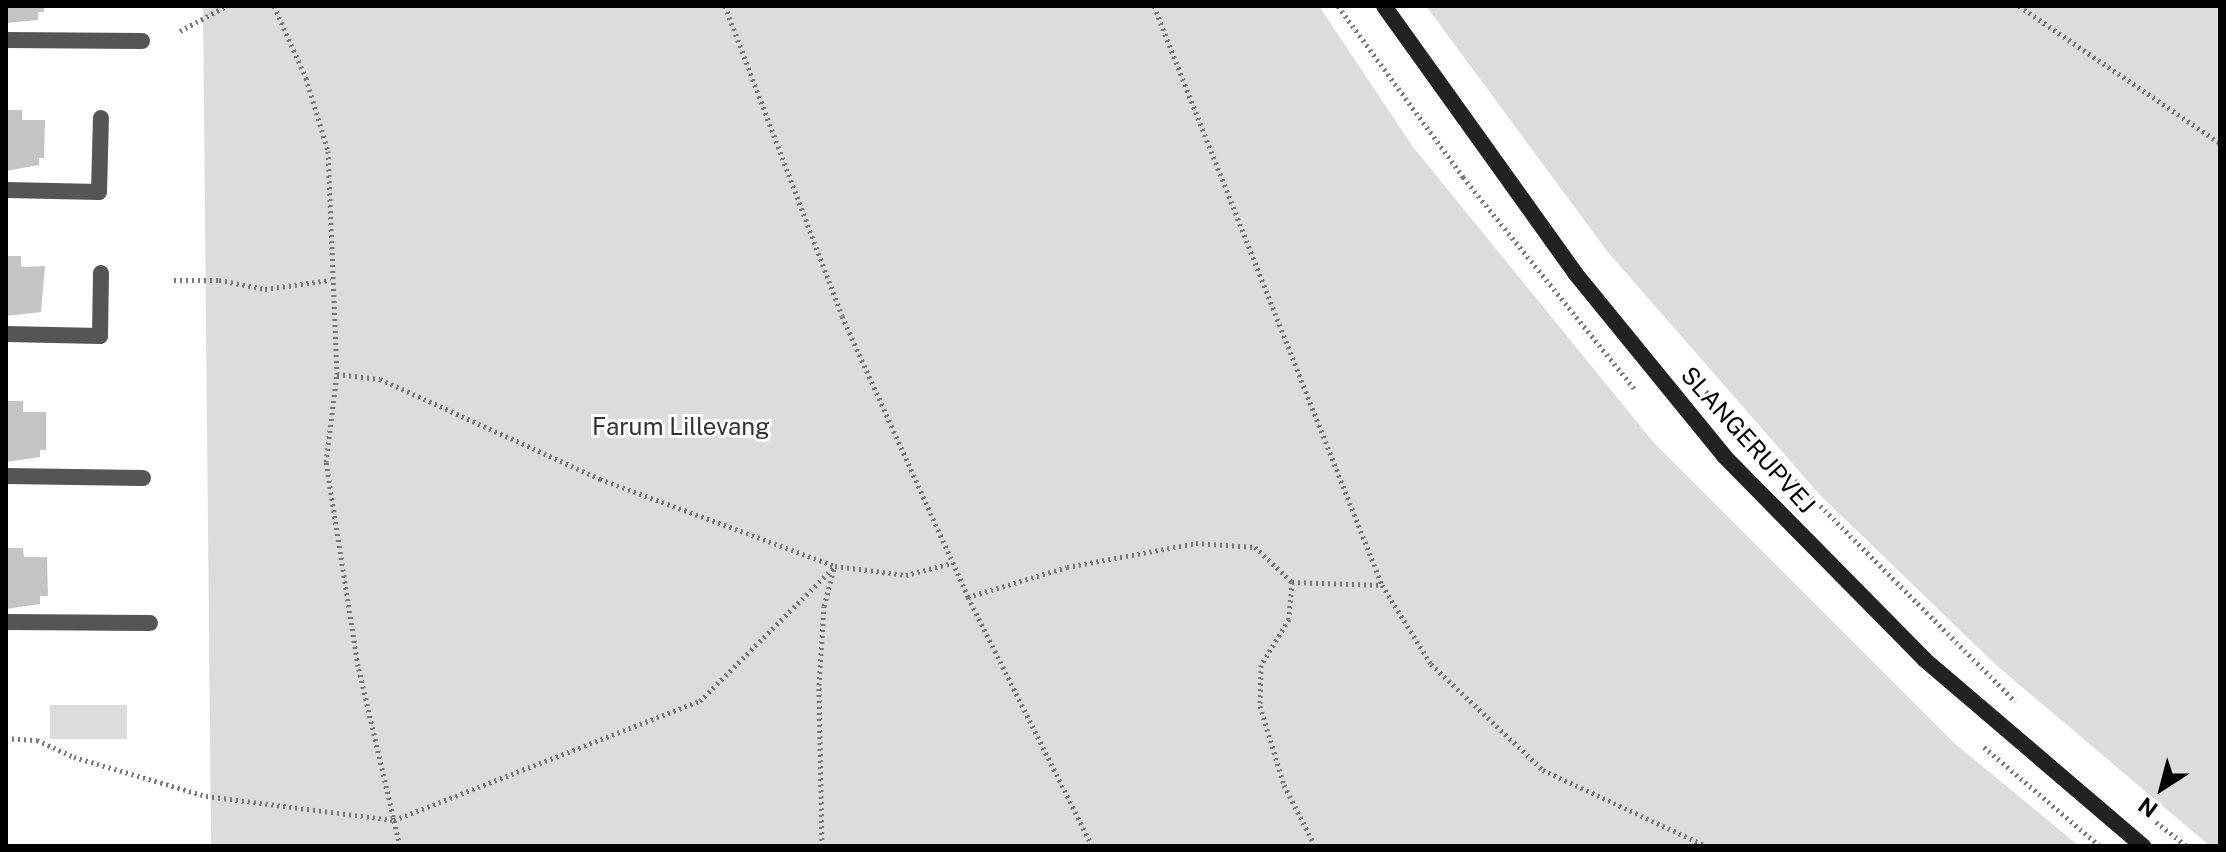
<!DOCTYPE html>
<style>
body{margin:0}
#map{position:relative;width:2226px;height:852px;overflow:hidden;background:#fff;font-family:"Public Sans",sans-serif}
div>[style]{position:absolute}
.green>*{inset:0;background:#dcdcdc;transform-origin:0 0}
.building>*{inset:0;background:#c4c4c4}
.path>*{height:5px;margin-top:-2.5px;transform-origin:0;background:repeating-linear-gradient(90deg,#777 0 2px,transparent 0 6px)}
.street>*{height:16px;margin:-8px;padding:0 8px;transform-origin:8px;border-radius:8px;background:#555}
.secondary>*{height:16px;margin:-8px;padding:0 8px;transform-origin:8px;border-radius:8px;background:#222}
span{translate:-50% -50%;white-space:nowrap;text-align:center;line-height:1.15;-webkit-text-stroke:6px #fff;paint-order:stroke}
.park-label{font-size:24px;color:#333}
.street-label{font-size:24px;color:#000}
.frame{position:absolute;inset:0;border:8px solid #000;pointer-events:none}
.north{position:absolute;left:2122px;top:748px;width:80px;height:80px;-webkit-text-stroke:6px #fff;paint-order:stroke;rotate:216deg;font-size:22px;font-weight:700;line-height:32px;text-align:center;color:#000}
.north::after{content:'';display:block;margin:auto;width:28px;height:36px;background:#000;clip-path:polygon(50% 0,100% 100%,50% 72%,0 100%)}
</style>
<div id="map">
<div class="green">
<i style="clip-path:polygon(203px 6px,1319px 6px,1413px 147px,1654px 443px,1953px 742px,2079px 846px,211px 846px)"></i>
<i style="clip-path:polygon(1426px 6px,2220px 6px,2220px 846px,2210px 846px,1996px 665px,1819px 494px,1607px 251px)"></i>
<i style="left:50px;top:705px;width:77px;height:34px"></i>
</div>
<div class="building">
<i style="clip-path:polygon(6px 6px,44px 6px,44px 12px,38px 12px,38px 20px,6px 23px)"></i>
<i style="clip-path:polygon(6px 110px,22px 110px,22px 120px,45px 120px,44px 158px,39px 158px,39px 165px,6px 171px)"></i>
<i style="clip-path:polygon(6px 256px,21px 256px,21px 267px,45px 266px,41px 312px,6px 316px)"></i>
<i style="clip-path:polygon(6px 401px,23px 401px,23px 412px,46px 412px,46px 450px,40px 450px,40px 457px,6px 462px)"></i>
<i style="clip-path:polygon(6px 548px,23px 548px,24px 557px,47px 557px,48px 596px,40px 596px,40px 604px,6px 609px)"></i>
</div>
<div class="path">
<i style="left:274px;top:6px;width:79px;rotate:66deg"></i>
<i style="left:306px;top:78px;width:76px;rotate:73.2deg"></i>
<i style="left:328px;top:151px;width:223px;rotate:87.7deg"></i>
<i style="left:725px;top:6px;width:331px;rotate:69.3deg"></i>
<i style="left:842px;top:316px;width:308px;rotate:65.8deg"></i>
<i style="left:968px;top:597px;width:278px;rotate:63.5deg"></i>
<i style="left:1154px;top:6px;width:622px;rotate:68.51deg"></i>
<i style="left:1338px;top:6px;width:212px;rotate:53.8deg"></i>
<i style="left:1463px;top:177px;width:272px;rotate:51deg"></i>
<i style="left:2019px;top:6px;width:243px;rotate:34.3deg"></i>
<i style="left:180px;top:31px;width:52px;rotate:-28.5deg"></i>
<i style="left:174px;top:280px;width:45px"></i>
<i style="left:219px;top:280px;width:47px;rotate:11.1deg"></i>
<i style="left:265px;top:289px;width:66px;rotate:-7.9deg"></i>
<i style="left:1706px;top:391px;width:438px;rotate:45.1deg"></i>
<i style="left:1292px;top:582px;width:90px;rotate:1.9deg"></i>
<i style="left:1382px;top:585px;width:93px;rotate:58.2deg"></i>
<i style="left:1431px;top:664px;width:154px;rotate:43.4deg"></i>
<i style="left:1543px;top:770px;width:180px;rotate:25deg"></i>
<i style="left:968px;top:597px;width:103px;rotate:-16.9deg"></i>
<i style="left:1067px;top:567px;width:131px;rotate:-10.5deg"></i>
<i style="left:1196px;top:543px;width:59px;rotate:3.9deg"></i>
<i style="left:1255px;top:547px;width:51px;rotate:43.4deg"></i>
<i style="left:1292px;top:582px;width:37px;rotate:95deg"></i>
<i style="left:1289px;top:619px;width:54px;rotate:121.3deg"></i>
<i style="left:1261px;top:665px;width:41px;rotate:91.4deg"></i>
<i style="left:1260px;top:706px;width:83px;rotate:73.1deg"></i>
<i style="left:1284px;top:785px;width:68px;rotate:63.1deg"></i>
<i style="left:6px;top:738px;width:31px;rotate:4deg"></i>
<i style="left:37px;top:740px;width:41px;rotate:24.7deg"></i>
<i style="left:74px;top:757px;width:138px;rotate:16.5deg"></i>
<i style="left:206px;top:796px;width:190px;rotate:7.3deg"></i>
<i style="left:394px;top:820px;width:328px;rotate:-21.3deg"></i>
<i style="left:700px;top:701px;width:191px;rotate:-45deg"></i>
<i style="left:1984px;top:747px;width:153px;rotate:40.5deg"></i>
<i style="left:2156px;top:822px;width:39px;rotate:38deg"></i>
<i style="left:400px;top:846px;width:185px;rotate:-103.1deg"></i>
<i style="left:358px;top:666px;width:206px;rotate:-98.9deg"></i>
<i style="left:326px;top:462px;width:89px;rotate:-82.9deg"></i>
<i style="left:337px;top:374px;width:43px;rotate:6.6deg"></i>
<i style="left:380px;top:379px;width:242px;rotate:24.4deg"></i>
<i style="left:600px;top:479px;width:251px;rotate:20.3deg"></i>
<i style="left:835px;top:566px;width:72px;rotate:7.2deg"></i>
<i style="left:906px;top:575px;width:48px;rotate:-14.6deg"></i>
<i style="left:822px;top:846px;width:161px;rotate:-91.1deg"></i>
<i style="left:819px;top:685px;width:79px;rotate:-86.4deg"></i>
<i style="left:824px;top:606px;width:38px;rotate:-75deg"></i>
</div>
<div class="street">
<i style="left:6px;top:40px;width:136px;rotate:0.4deg"></i>
<i style="left:6px;top:190px;width:93px;rotate:1.2deg"></i>
<i style="left:99px;top:192px;width:74px;rotate:-88.5deg"></i>
<i style="left:6px;top:334px;width:94px;rotate:1.2deg"></i>
<i style="left:100px;top:336px;width:63px;rotate:-89.1deg"></i>
<i style="left:6px;top:476px;width:137px;rotate:0.8deg"></i>
<i style="left:6px;top:622px;width:144px;rotate:0.4deg"></i>
</div>
<div class="secondary">
<i style="left:1384px;top:6px;width:328px;rotate:54.4deg"></i>
<i style="left:1575px;top:273px;width:236px;rotate:50.8deg"></i>
<i style="left:1724px;top:456px;width:286px;rotate:45.4deg"></i>
<i style="left:1925px;top:660px;width:287px;rotate:40.5deg"></i>
</div>
<div class="park-label">
<span style="left:681px;top:427px">Farum Lillevang</span>
</div>
<div class="street-label">
<span style="left:1748px;top:440px;rotate:48deg">SLANGERUPVEJ</span>
</div>
<div class="frame"></div>
<div class="north">N</div>
</div>
